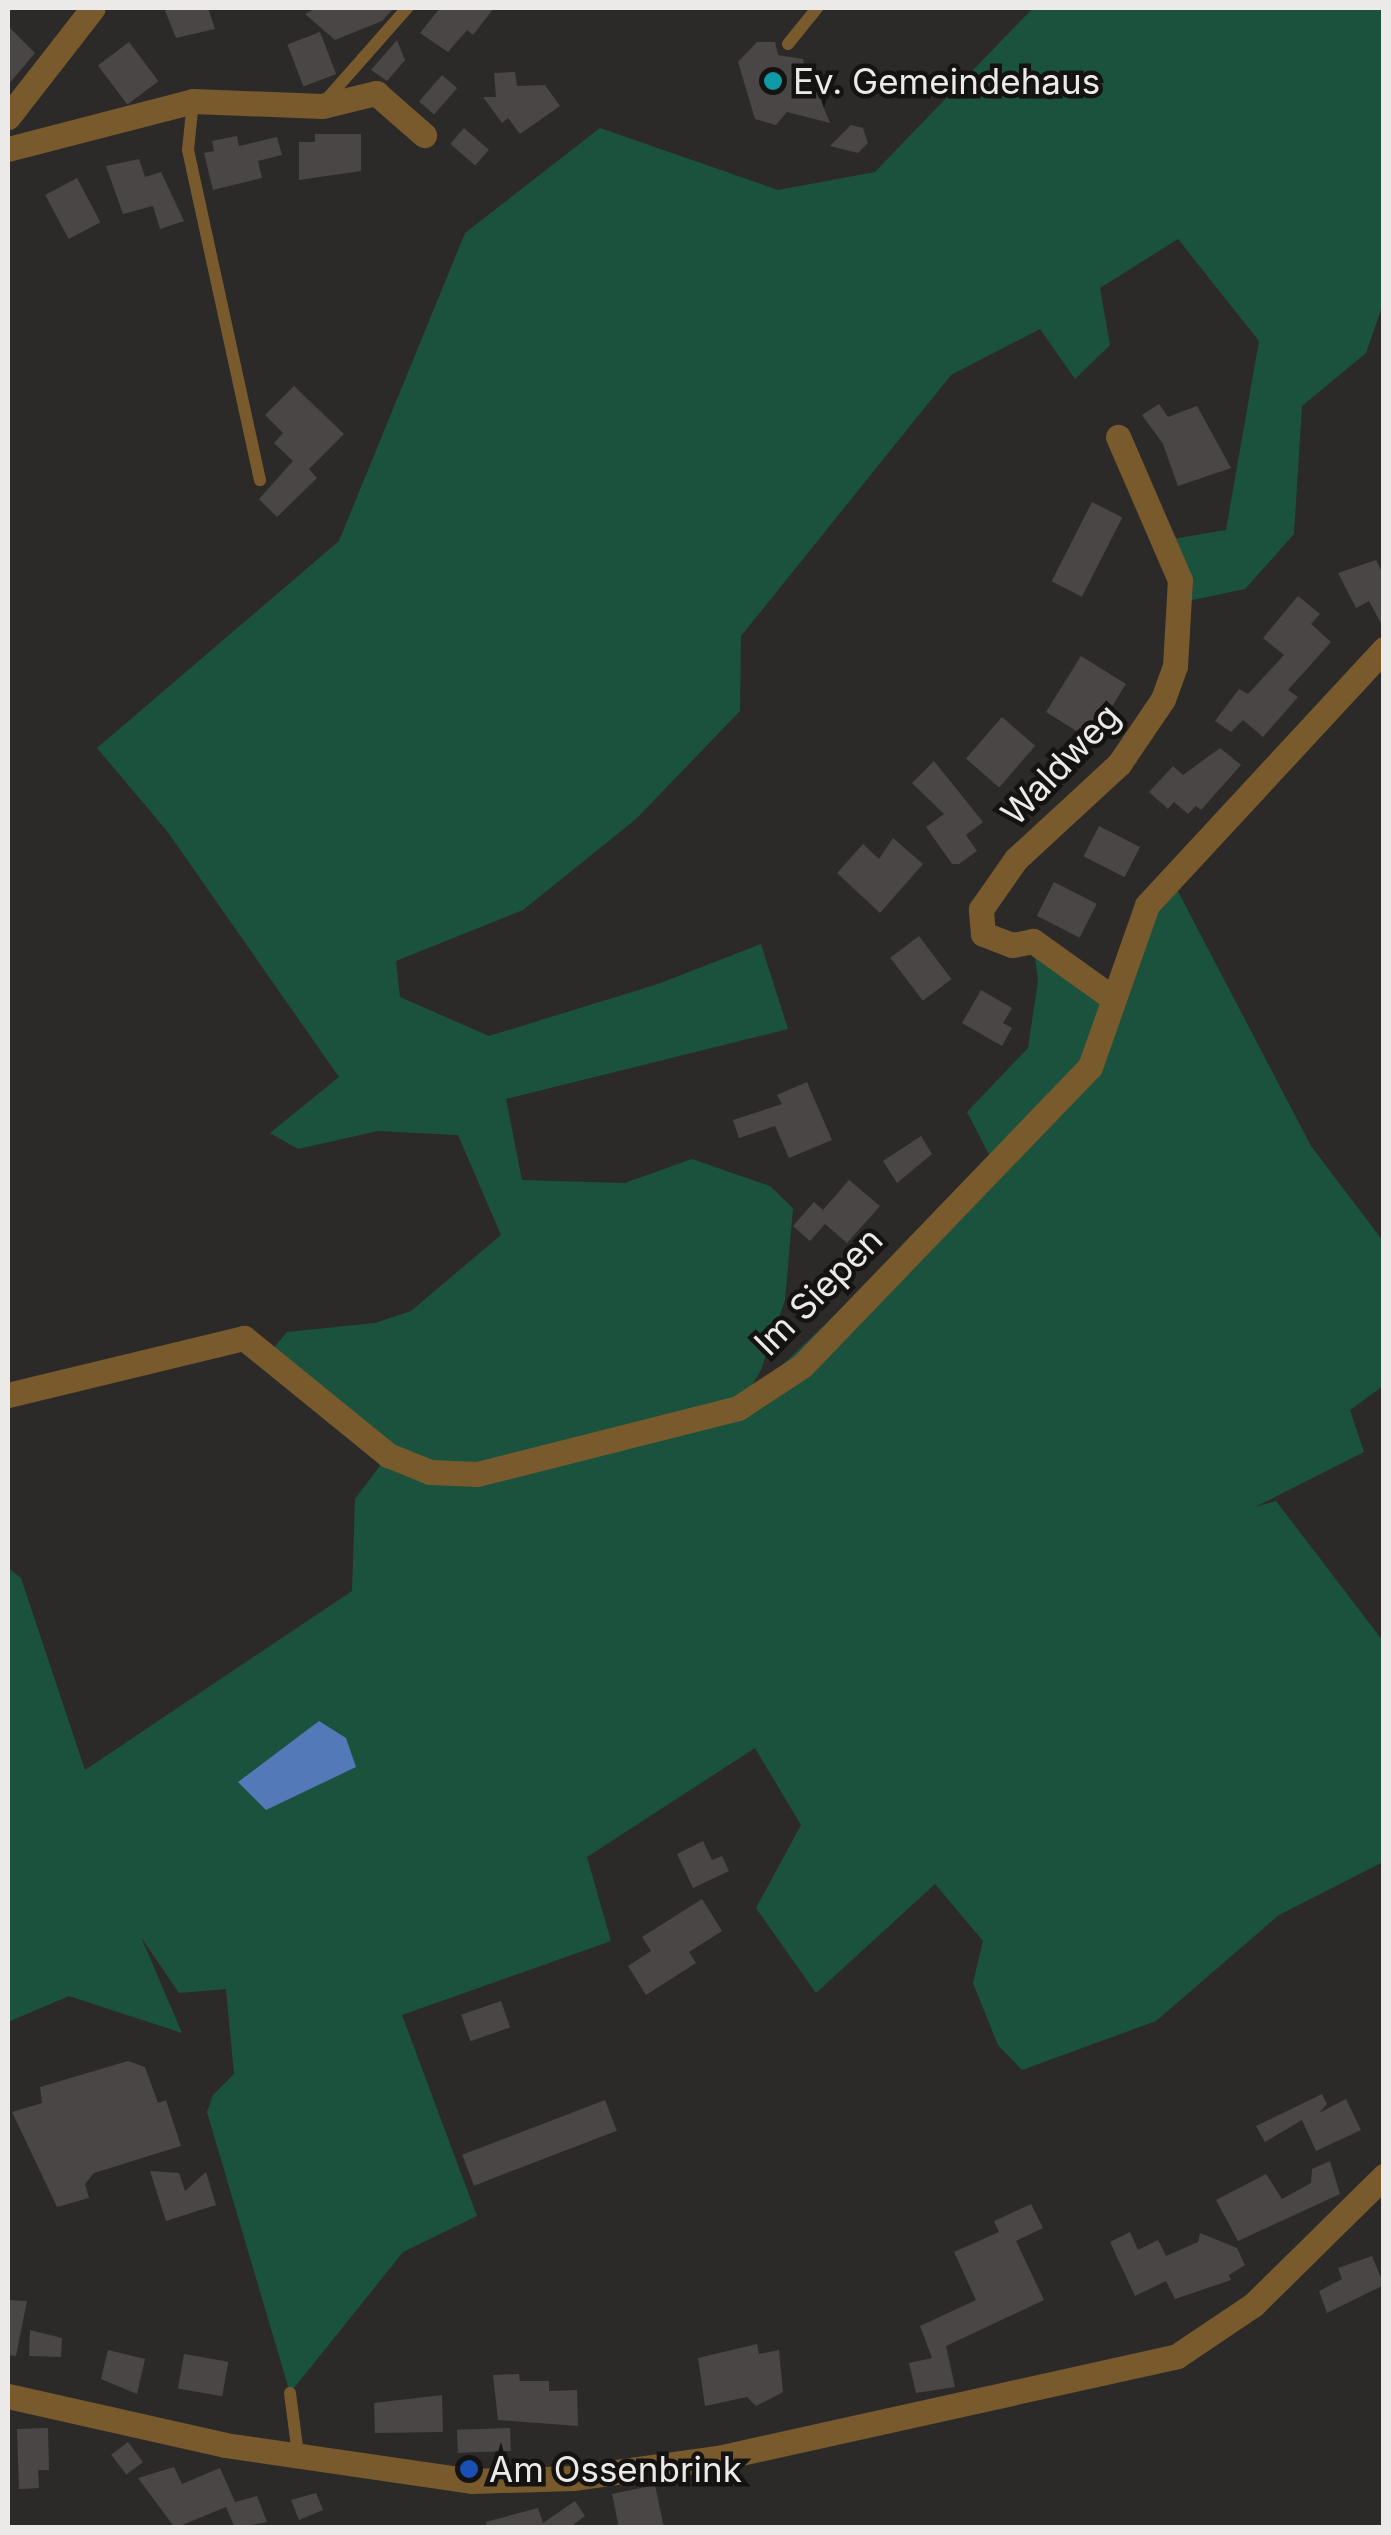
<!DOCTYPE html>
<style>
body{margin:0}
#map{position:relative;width:1391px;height:2535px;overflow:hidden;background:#2c2a28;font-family:Inter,sans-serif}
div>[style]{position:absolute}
.green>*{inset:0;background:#1b523d}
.water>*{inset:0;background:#5379b8}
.building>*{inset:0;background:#494645;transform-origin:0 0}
.lane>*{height:12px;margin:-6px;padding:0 6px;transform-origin:6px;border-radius:6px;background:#795a2c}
.street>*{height:25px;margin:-12.5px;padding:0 12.5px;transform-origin:12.5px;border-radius:12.5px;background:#795a2c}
.dots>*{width:28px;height:28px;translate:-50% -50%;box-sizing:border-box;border:5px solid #141312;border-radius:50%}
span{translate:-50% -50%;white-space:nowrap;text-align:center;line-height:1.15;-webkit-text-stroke:9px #141312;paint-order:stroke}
.poi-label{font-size:35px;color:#ebeae9}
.left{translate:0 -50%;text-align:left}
.street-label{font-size:35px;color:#ebeae9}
.frame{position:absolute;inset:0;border:10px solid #ebeae9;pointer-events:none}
</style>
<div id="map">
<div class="green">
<i style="clip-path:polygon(1033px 8px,1383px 8px,1383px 304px,1366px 353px,1302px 406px,1294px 534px,1245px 589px,1183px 602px,1167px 540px,1226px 530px,1259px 341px,1178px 239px,1100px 288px,1110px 345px,1075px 379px,1040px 329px,951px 375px,741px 636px,740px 711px,636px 819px,523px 910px,396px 961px,400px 997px,489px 1036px,658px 984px,761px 944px,788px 1029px,506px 1099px,522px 1180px,625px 1183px,692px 1159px,770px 1186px,793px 1208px,785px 1300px,761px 1370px,740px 1405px,994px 1164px,967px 1112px,1028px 1048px,1038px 981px,1033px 941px,1114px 999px,1171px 878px,1311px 1146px,1383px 1241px,1383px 1386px,1350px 1410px,1364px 1452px,1255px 1507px,1276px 1501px,1383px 1641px,1383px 1862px,1279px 1915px,1156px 2021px,1022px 2070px,998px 2045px,973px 1983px,983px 1941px,935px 1884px,816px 1993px,756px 1908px,801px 1825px,755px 1748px,587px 1857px,611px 1941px,402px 2015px,477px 2216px,403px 2252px,290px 2393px,207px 2112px,213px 2095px,234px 2074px,226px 1989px,179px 1993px,141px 1937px,182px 2033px,69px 1996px,8px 2022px,8px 1568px,21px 1578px,85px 1770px,352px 1591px,355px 1499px,388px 1455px,266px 1357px,287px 1332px,375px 1323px,411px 1311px,501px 1235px,458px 1135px,378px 1131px,298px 1149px,270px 1133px,339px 1077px,167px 831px,97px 748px,339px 541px,465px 233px,600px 128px,778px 190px,875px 172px)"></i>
</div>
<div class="water">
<i style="clip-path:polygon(319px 1721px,346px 1738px,356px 1767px,266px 1810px,238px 1782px)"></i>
</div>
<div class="building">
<i style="clip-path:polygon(164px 8px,208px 8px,215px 29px,176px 38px)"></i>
<i style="clip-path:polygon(316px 8px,394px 8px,382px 21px,335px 40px,305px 14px)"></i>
<i style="clip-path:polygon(440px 8px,494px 8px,473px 35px,467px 30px,448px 52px,420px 33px)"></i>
<i style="clip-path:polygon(8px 26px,35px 53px,8px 85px)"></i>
<i style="left:320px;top:32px;width:45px;height:35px;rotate:69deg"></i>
<i style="clip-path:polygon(397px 40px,405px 60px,387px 81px,371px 70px)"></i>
<i style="left:129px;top:42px;width:49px;height:39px;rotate:53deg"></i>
<i style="clip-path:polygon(757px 42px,775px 42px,778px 55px,803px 59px,810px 90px,818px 93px,830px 123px,787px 112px,776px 125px,755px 119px,738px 62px)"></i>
<i style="clip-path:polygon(515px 72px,517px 86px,545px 85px,560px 106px,520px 134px,508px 118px,502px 123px,483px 97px,496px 97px,494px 73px)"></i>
<i style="left:442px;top:75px;width:20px;height:35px;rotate:41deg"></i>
<i style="clip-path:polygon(851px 125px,863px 128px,868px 143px,858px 153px,830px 146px)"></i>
<i style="left:464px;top:128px;width:33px;height:21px;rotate:41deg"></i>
<i style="clip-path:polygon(315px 134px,361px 134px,361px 171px,299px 180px,299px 142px,315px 142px)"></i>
<i style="clip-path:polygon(237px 136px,239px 146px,277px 137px,282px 155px,258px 161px,262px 178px,213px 190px,204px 153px,214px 151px,212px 141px)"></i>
<i style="clip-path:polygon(139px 159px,145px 177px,161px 172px,184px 221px,160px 229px,153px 206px,123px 214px,106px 166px)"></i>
<i style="left:77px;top:178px;width:50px;height:36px;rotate:62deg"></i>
<i style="clip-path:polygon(294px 386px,344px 434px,309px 469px,317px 478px,277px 517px,259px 499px,293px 461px,274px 443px,283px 433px,265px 415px)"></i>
<i style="clip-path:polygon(1159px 404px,1168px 417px,1197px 406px,1231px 468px,1178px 486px,1163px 444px,1142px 415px)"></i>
<i style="left:1092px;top:502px;width:34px;height:89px;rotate:27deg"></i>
<i style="clip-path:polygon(1376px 560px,1384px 576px,1384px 629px,1369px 601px,1356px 608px,1338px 573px)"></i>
<i style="clip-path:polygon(1298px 596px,1320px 614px,1311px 624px,1331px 642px,1288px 690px,1298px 697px,1263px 737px,1243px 720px,1231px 732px,1215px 721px,1239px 689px,1248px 694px,1284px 655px,1263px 638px)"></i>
<i style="left:1081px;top:656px;width:53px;height:66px;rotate:32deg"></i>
<i style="left:1002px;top:717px;width:44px;height:55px;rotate:41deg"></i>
<i style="clip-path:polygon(1220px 748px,1241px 765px,1201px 810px,1196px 806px,1188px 814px,1174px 802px,1168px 809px,1149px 792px,1173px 766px,1183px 775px)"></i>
<i style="clip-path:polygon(934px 761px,983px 822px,966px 835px,977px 851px,959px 864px,952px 864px,926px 827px,944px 814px,912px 783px)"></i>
<i style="left:1099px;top:826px;width:46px;height:34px;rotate:27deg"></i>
<i style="clip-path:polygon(893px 838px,923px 864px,880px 913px,837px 873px,863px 844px,879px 859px)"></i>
<i style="left:1054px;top:882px;width:48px;height:38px;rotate:27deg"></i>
<i style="left:919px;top:936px;width:54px;height:36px;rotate:53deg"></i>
<i style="clip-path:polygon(981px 990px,1012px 1008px,1003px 1023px,1012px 1028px,1002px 1046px,962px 1023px)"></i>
<i style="clip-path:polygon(807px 1082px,832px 1140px,789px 1158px,775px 1126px,739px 1138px,733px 1120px,782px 1104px,777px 1095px)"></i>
<i style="clip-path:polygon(921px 1136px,932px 1154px,897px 1183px,883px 1161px)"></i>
<i style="clip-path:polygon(849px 1180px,880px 1206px,847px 1243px,825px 1224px,810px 1241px,793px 1226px,814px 1202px,823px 1210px)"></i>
<i style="clip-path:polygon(703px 1841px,712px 1860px,722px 1856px,729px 1871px,693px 1888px,677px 1854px)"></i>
<i style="clip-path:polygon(702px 1899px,722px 1931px,689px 1952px,696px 1963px,646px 1995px,628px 1966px,651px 1951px,642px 1937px)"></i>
<i style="left:501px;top:2001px;width:28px;height:42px;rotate:71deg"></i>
<i style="clip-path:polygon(128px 2061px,145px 2067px,158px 2103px,166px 2100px,181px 2146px,94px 2173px,85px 2184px,89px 2198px,57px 2207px,12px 2112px,42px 2103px,40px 2087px)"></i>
<i style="clip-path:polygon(1322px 2094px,1327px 2104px,1319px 2113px,1346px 2099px,1361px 2130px,1316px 2151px,1302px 2120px,1265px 2142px,1256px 2126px)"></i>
<i style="left:605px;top:2100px;width:33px;height:153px;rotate:69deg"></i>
<i style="clip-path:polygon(1330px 2161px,1340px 2194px,1238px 2241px,1216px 2200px,1266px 2174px,1282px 2199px,1311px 2183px,1312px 2169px)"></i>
<i style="clip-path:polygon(150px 2171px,179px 2173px,185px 2191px,206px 2172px,216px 2205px,166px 2221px)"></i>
<i style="clip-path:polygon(1031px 2204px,1043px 2228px,1016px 2241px,1044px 2300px,946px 2346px,955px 2387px,916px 2393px,909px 2363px,932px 2358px,920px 2326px,976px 2300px,954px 2252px,999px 2232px,994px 2221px)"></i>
<i style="clip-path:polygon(1130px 2232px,1138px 2250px,1158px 2240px,1166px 2256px,1198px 2242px,1200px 2233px,1237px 2248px,1245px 2265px,1229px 2275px,1231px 2280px,1175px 2299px,1166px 2281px,1135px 2296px,1110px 2242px)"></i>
<i style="clip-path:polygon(1372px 2256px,1384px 2285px,1327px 2313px,1319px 2291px,1342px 2279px,1338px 2268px)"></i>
<i style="clip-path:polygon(8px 2300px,27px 2301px,16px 2356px,8px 2355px)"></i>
<i style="clip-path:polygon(30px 2330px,62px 2338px,61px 2357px,29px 2356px)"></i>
<i style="clip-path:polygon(757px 2344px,759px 2354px,779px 2350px,783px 2392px,756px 2406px,747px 2397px,705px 2406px,698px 2358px)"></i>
<i style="clip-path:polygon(108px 2350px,145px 2359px,137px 2394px,101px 2379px)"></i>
<i style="left:184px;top:2354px;width:45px;height:35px;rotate:10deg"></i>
<i style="clip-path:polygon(519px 2374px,520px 2381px,549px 2381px,549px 2391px,577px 2390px,578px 2426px,498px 2420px,493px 2375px)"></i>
<i style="clip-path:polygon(442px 2395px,443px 2432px,375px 2433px,374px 2403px)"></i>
<i style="clip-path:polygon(48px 2428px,49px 2470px,38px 2470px,39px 2488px,19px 2489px,17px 2429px)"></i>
<i style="left:510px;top:2428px;width:23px;height:53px;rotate:88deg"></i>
<i style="left:128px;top:2442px;width:25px;height:21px;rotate:53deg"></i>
<i style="clip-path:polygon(174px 2467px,182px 2484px,220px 2468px,235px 2502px,257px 2496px,267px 2522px,235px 2528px,226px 2507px,175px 2528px,138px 2478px)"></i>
<i style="clip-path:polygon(655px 2485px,664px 2528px,619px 2528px,612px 2494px)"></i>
<i style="clip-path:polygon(316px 2493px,323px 2510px,299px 2520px,291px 2500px)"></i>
<i style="clip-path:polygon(575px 2501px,585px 2516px,569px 2528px,487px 2528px,486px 2522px,538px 2508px,543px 2523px)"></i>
</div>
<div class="lane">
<i style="left:788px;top:44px;width:46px;rotate:-51.1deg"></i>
<i style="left:326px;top:100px;width:123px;rotate:-48.6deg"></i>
<i style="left:193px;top:101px;width:49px;rotate:95.8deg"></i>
<i style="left:188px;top:150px;width:338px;rotate:77.7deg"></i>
<i style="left:290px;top:2393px;width:63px;rotate:82.6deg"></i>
</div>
<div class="street">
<i style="left:8px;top:117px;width:138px;rotate:-52.1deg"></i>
<i style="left:8px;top:149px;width:191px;rotate:-14.5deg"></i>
<i style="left:193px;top:101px;width:129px;rotate:2.2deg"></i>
<i style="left:322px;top:106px;width:56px;rotate:-13.5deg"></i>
<i style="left:376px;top:93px;width:64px;rotate:41.2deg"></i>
<i style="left:1114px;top:999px;width:100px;rotate:-144.4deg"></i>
<i style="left:1033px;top:941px;width:21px;rotate:169deg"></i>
<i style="left:1012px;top:945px;width:31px;rotate:-159deg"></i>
<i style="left:983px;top:934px;width:25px;rotate:-95deg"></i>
<i style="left:981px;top:909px;width:61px;rotate:-55deg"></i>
<i style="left:1016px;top:859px;width:140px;rotate:-42.7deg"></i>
<i style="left:1119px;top:764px;width:78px;rotate:-55.9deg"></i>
<i style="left:1163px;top:699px;width:35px;rotate:-70deg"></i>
<i style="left:1175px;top:666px;width:86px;rotate:-86.7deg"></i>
<i style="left:1180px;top:580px;width:156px;rotate:-113.4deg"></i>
<i style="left:8px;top:1395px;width:243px;rotate:-13.6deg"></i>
<i style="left:244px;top:1338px;width:186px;rotate:39.1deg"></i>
<i style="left:388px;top:1455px;width:45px;rotate:22deg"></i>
<i style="left:430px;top:1472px;width:47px;rotate:2.4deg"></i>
<i style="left:477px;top:1474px;width:269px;rotate:-14.2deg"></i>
<i style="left:738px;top:1408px;width:77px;rotate:-33.3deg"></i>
<i style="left:802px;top:1366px;width:415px;rotate:-46.1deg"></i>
<i style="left:1090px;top:1067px;width:172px;rotate:-70.6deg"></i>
<i style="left:1147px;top:905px;width:349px;rotate:-47.2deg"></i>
<i style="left:8px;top:2396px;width:222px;rotate:12.7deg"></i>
<i style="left:225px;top:2445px;width:249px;rotate:8.3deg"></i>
<i style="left:471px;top:2481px;width:102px;rotate:-1.7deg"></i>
<i style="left:573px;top:2478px;width:146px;rotate:-7.9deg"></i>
<i style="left:718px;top:2458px;width:470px;rotate:-12.5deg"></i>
<i style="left:1177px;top:2356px;width:92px;rotate:-33.9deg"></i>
<i style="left:1253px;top:2305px;width:184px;rotate:-44.6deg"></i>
</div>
<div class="dots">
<i style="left:773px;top:81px;background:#0f9aa8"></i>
<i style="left:469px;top:2469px;background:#1a4fb4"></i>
</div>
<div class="poi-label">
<span class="left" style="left:793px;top:81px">Ev. Gemeindehaus</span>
<span class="left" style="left:489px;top:2469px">Am Ossenbrink</span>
</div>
<div class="street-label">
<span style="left:1060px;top:764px;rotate:-46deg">Waldweg</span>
<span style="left:818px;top:1291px;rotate:-45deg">Im Siepen</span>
</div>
<div class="frame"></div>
</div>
